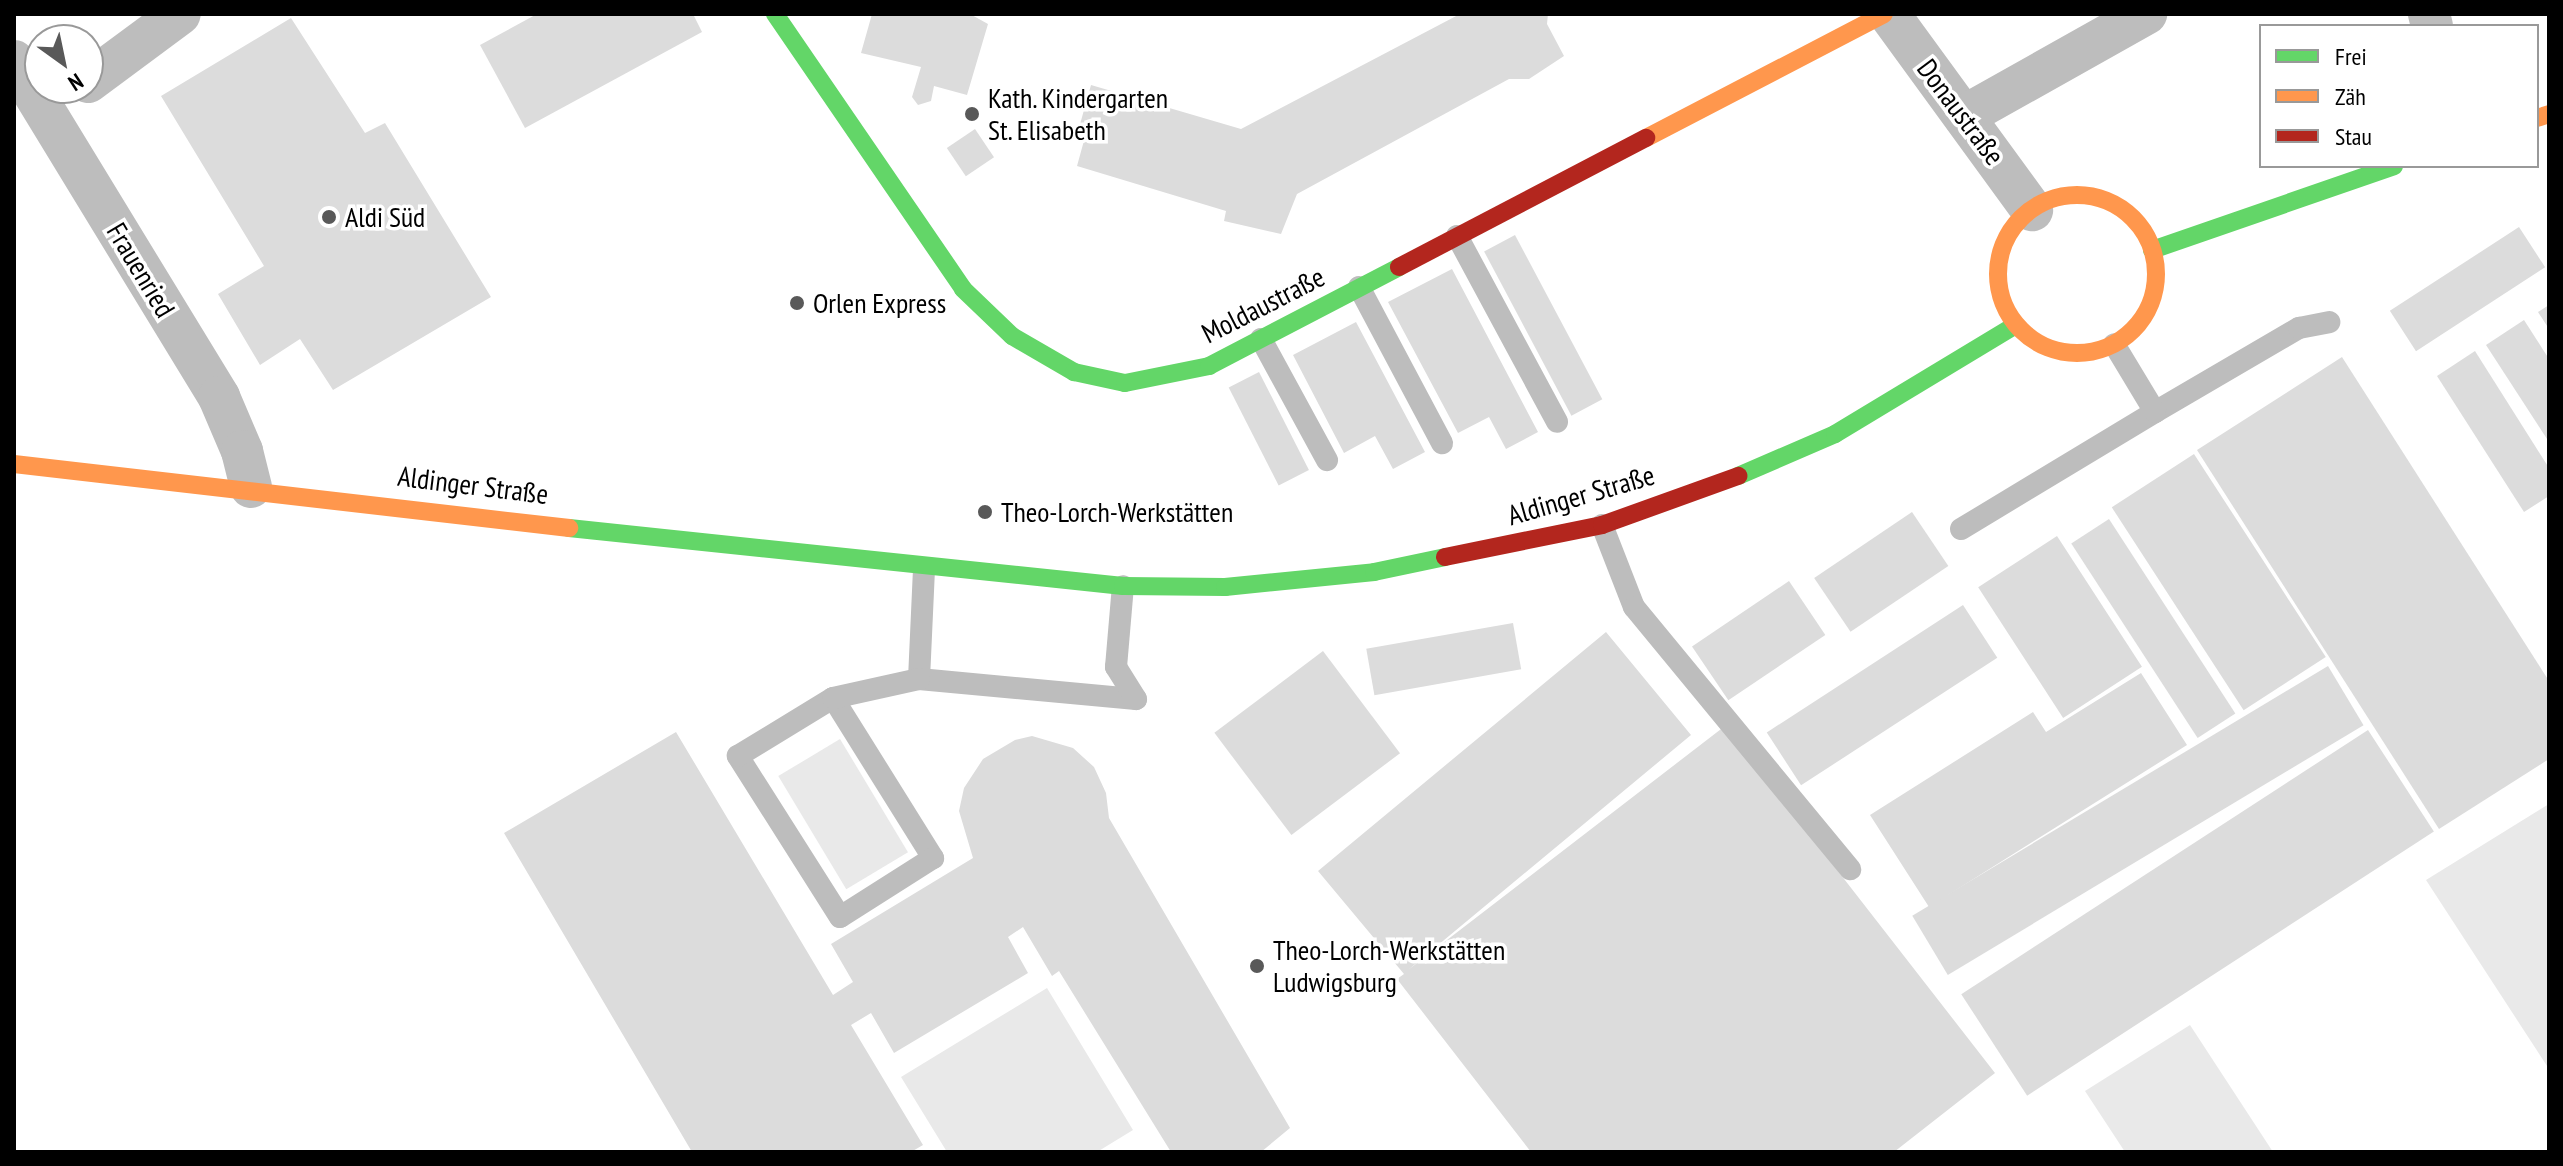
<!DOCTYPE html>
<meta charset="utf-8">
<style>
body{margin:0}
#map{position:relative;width:2563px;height:1166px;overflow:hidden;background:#fff;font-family:"PT Sans Narrow",sans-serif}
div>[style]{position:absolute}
.green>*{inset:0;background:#e9e9e9;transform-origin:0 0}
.building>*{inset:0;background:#dcdcdc;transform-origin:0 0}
.lane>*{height:22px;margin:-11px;padding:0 11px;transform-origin:11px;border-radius:11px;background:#bdbdbd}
.street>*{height:42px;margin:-21px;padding:0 21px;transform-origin:21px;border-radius:21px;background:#bdbdbd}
.fast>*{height:18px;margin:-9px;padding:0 9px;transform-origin:9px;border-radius:9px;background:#63d668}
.slow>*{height:18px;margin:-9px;padding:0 9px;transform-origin:9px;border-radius:9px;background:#ff974d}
.slow>.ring{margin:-9px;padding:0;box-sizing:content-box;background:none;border:18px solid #ff974d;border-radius:50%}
.jam>*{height:18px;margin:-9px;padding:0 9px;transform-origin:9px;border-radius:9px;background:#b3261e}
.dots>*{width:22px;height:22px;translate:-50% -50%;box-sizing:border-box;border:4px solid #fff;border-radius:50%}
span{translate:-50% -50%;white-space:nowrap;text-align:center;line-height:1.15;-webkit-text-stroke:7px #fff;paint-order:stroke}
.poi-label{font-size:28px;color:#000}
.left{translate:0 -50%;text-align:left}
.street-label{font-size:28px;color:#000}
.frame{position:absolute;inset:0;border:16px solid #000;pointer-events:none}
.legend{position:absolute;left:2259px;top:24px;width:280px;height:144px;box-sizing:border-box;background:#fff;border:2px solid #999;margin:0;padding:10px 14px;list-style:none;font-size:24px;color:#000}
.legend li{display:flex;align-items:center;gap:16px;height:40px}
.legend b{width:40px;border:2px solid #999}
.north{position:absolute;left:24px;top:24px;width:80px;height:80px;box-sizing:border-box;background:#fff;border:2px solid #999;border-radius:50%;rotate:147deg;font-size:22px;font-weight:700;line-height:32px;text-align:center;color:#000}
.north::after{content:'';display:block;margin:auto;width:28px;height:36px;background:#595959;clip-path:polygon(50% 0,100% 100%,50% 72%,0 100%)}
</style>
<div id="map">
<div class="green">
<i style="left:840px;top:739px;width:132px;height:72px;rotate:59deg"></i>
<i style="clip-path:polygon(2549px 804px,2549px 1069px,2426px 880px)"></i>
<i style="clip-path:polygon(1047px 988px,1133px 1130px,1097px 1152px,947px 1152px,901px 1077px)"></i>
<i style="clip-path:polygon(2190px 1025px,2273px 1152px,2125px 1152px,2085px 1091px)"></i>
</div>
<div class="building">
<i style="clip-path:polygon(537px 14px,693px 14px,702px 32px,525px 128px,480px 45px)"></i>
<i style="clip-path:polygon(872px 14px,970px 14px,988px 24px,967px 95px,934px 86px,931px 101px,918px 105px,912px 97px,921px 67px,861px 53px)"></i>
<i style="clip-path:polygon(1460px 14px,1548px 14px,1547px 24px,1564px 56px,1529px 79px,1509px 79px,1297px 194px,1281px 234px,1224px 221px,1226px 211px,1077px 166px,1085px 137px,1077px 135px,1091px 85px,1241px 129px)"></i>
<i style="clip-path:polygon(291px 18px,365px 133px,385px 123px,491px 297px,333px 390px,300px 339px,260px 365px,218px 294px,264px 266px,161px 96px)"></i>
<i style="left:975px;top:129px;width:34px;height:34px;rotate:56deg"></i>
<i style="left:2519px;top:227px;width:48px;height:154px;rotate:57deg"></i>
<i style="left:1515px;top:235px;width:186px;height:35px;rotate:62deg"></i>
<i style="clip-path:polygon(1452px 269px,1538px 432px,1506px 449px,1489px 417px,1458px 433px,1388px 302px)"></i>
<i style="clip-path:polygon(2549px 305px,2549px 329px,2538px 312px)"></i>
<i style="clip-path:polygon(2524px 320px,2549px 359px,2549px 442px,2486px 345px)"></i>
<i style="clip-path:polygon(1356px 322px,1425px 452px,1393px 469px,1375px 436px,1344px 453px,1293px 355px)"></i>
<i style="clip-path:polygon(2475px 351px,2549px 468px,2549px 496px,2524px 512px,2437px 376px)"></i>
<i style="clip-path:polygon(2342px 357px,2549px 681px,2549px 759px,2439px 829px,2197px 450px)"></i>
<i style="left:1259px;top:372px;width:110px;height:34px;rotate:63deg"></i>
<i style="left:2194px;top:454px;width:242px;height:98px;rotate:57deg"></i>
<i style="left:1912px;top:512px;width:65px;height:118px;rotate:56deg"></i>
<i style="left:2109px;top:519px;width:232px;height:45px;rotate:57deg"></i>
<i style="left:2057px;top:536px;width:156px;height:94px;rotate:57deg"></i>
<i style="left:1789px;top:581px;width:65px;height:117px;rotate:56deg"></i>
<i style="left:1963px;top:605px;width:63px;height:234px;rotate:57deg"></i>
<i style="left:1513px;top:623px;width:47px;height:149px;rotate:80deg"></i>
<i style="clip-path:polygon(1606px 632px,1691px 735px,1408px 970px,1725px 726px,1995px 1073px,1894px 1152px,1531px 1152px,1397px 979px,1404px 974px,1318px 871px)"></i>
<i style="left:1323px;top:651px;width:128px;height:136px;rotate:53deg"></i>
<i style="left:2328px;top:666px;width:69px;height:485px;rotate:59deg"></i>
<i style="clip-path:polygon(2141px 673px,2187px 745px,1929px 907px,1870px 815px,2033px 712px,2046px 732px)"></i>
<i style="left:2368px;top:730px;width:121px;height:485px;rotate:57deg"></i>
<i style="clip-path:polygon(676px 732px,833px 995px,853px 982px,831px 944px,973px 858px,959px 811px,964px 788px,983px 759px,1015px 740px,1032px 736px,1073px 748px,1094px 767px,1106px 793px,1109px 818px,1290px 1128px,1261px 1152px,1171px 1152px,1059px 971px,1052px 976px,1023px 927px,1008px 937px,1028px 973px,894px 1053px,871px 1013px,851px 1025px,923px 1145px,911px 1152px,692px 1152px,504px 833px)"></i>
</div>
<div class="lane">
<i style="left:1457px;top:236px;width:211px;rotate:61.7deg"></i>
<i style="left:1359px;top:287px;width:177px;rotate:62deg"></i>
<i style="left:1261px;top:339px;width:138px;rotate:61.4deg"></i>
<i style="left:2155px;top:412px;width:167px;rotate:-30.3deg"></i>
<i style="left:2299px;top:328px;width:31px;rotate:-11deg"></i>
<i style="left:1602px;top:525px;width:88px;rotate:68.7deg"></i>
<i style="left:1634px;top:607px;width:340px;rotate:50.5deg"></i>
<i style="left:1961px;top:529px;width:227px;rotate:-31.1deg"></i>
<i style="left:2155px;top:412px;width:79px;rotate:-121.1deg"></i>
<i style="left:924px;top:569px;width:110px;rotate:92.6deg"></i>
<i style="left:919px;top:679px;width:218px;rotate:5.3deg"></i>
<i style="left:1136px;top:699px;width:38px;rotate:-122deg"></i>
<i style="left:1116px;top:667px;width:81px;rotate:-85.1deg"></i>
<i style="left:833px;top:698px;width:189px;rotate:58deg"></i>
<i style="left:933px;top:858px;width:110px;rotate:147.6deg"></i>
<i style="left:840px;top:917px;width:191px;rotate:-122.4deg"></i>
<i style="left:738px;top:756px;width:111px;rotate:-31.4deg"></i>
<i style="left:833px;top:698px;width:88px;rotate:-12.5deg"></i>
</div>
<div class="street">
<i style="left:1889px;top:14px;width:243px;rotate:53.9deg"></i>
<i style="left:2429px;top:14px;width:12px;rotate:76deg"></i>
<i style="left:14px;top:61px;width:394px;rotate:58.6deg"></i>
<i style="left:219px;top:397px;width:59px;rotate:66.9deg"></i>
<i style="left:242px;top:451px;width:37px;rotate:76deg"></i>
<i style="left:88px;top:82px;width:114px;rotate:-36.5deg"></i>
<i style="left:1964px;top:116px;width:209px;rotate:-29.3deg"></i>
</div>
<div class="fast">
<i style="left:775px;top:14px;width:333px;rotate:55.6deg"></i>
<i style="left:963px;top:289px;width:68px;rotate:43.8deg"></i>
<i style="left:1012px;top:336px;width:72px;rotate:30.1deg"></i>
<i style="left:1074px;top:372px;width:52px;rotate:12.2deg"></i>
<i style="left:1125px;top:383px;width:86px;rotate:-11.4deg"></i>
<i style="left:1209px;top:366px;width:214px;rotate:-27.5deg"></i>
<i style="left:2152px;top:250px;width:256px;rotate:-19.1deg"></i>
<i style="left:1738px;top:476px;width:106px;rotate:-23.4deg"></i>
<i style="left:1835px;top:434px;width:211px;rotate:-31.1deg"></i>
<i style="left:569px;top:528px;width:557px;rotate:5.98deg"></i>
<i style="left:1123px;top:586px;width:102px;rotate:0.6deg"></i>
<i style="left:1225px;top:587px;width:150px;rotate:-5.7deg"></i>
<i style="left:1374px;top:572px;width:73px;rotate:-11.9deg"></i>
</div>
<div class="slow">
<i style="left:2537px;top:118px;width:13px;rotate:-18deg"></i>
<i style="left:1646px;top:138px;width:268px;rotate:-27.5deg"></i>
<i class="ring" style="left:1998px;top:195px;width:140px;height:140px"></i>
<i style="left:14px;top:464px;width:559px;rotate:6.58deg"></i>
</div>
<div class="jam">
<i style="left:1399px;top:267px;width:279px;rotate:-27.6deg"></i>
<i style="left:1445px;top:557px;width:160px;rotate:-11.5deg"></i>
<i style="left:1602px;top:525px;width:145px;rotate:-19.8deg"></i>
</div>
<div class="dots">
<i style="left:972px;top:114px;background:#595959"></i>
<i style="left:329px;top:217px;background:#595959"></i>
<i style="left:797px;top:303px;background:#595959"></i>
<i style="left:985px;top:512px;background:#595959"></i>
<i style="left:1257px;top:966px;background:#595959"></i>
</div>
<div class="poi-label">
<span class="left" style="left:988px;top:114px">Kath. Kindergarten<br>St. Elisabeth</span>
<span class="left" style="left:345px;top:217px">Aldi Süd</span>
<span class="left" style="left:813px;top:303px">Orlen Express</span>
<span class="left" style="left:1001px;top:512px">Theo-Lorch-Werkstätten</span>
<span class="left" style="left:1273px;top:966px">Theo-Lorch-Werkstätten<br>Ludwigsburg</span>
</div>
<div class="street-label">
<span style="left:1961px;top:112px;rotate:53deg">Donaustraße</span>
<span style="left:141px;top:270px;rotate:59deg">Frauenried</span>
<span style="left:1263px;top:305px;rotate:-27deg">Moldaustraße</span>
<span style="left:473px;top:485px;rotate:7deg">Aldinger Straße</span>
<span style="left:1581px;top:495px;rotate:-16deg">Aldinger Straße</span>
</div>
<div class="frame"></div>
<ul class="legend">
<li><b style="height:10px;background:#63d668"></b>Frei</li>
<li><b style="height:10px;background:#ff974d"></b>Zäh</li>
<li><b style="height:10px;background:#b3261e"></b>Stau</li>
</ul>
<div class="north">N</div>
</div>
